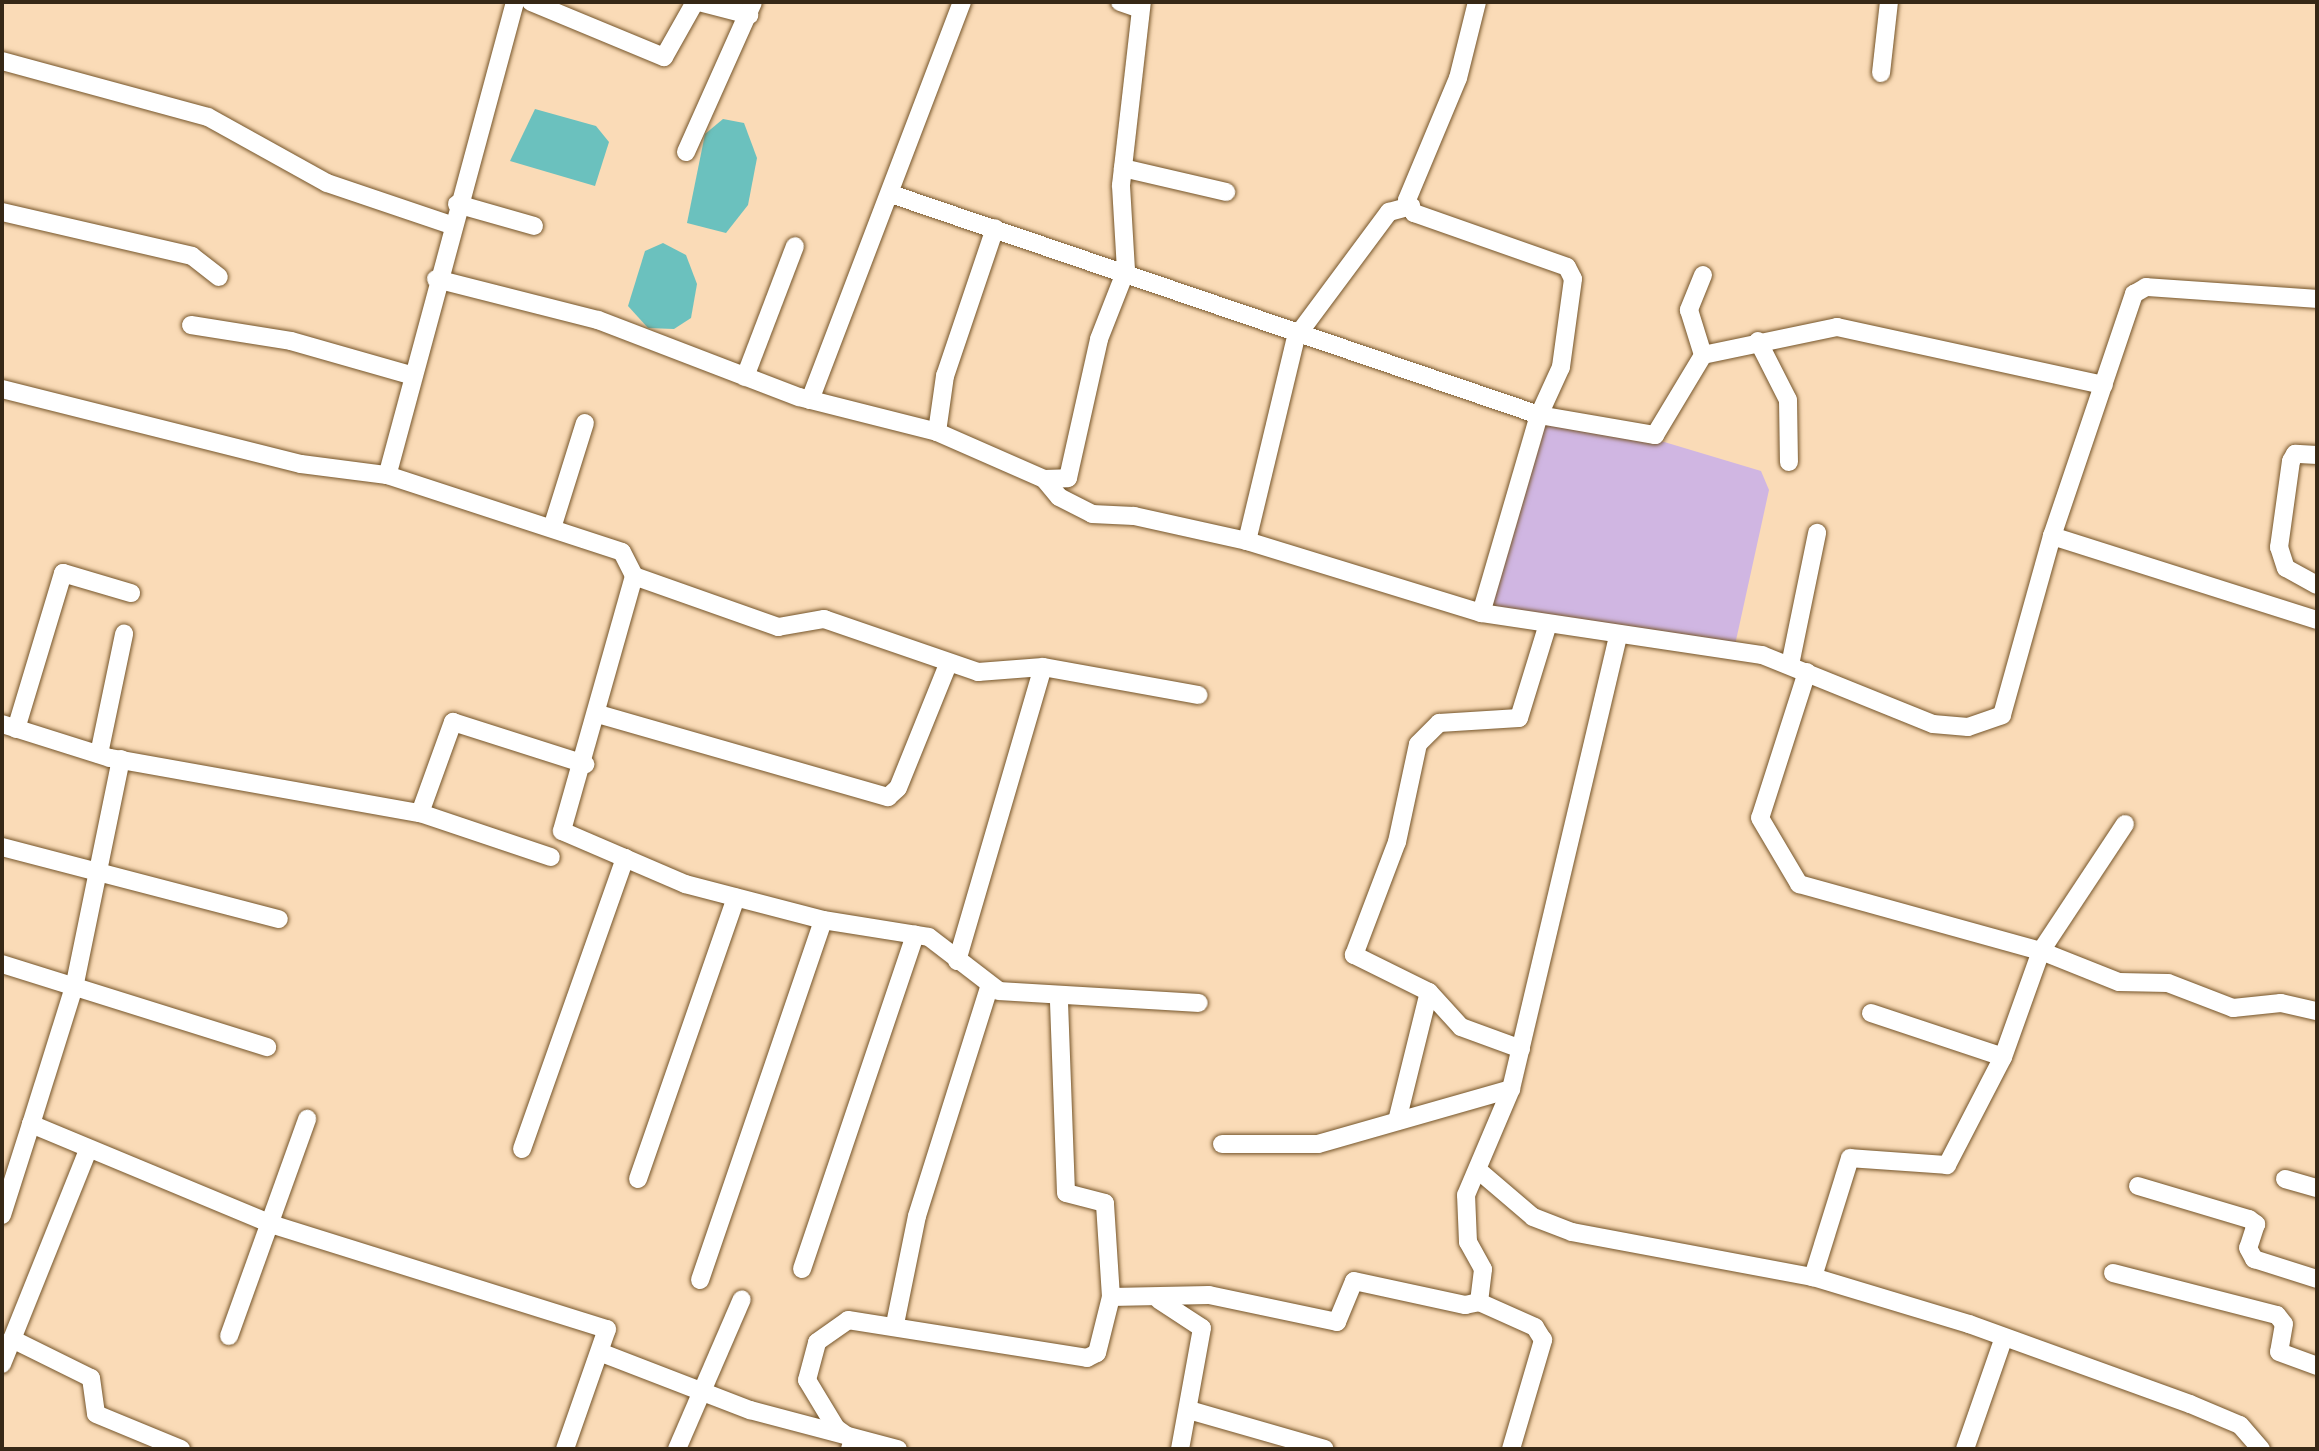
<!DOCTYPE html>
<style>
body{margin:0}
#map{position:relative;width:2319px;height:1451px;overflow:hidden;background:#fadbb7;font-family:"PT Sans",sans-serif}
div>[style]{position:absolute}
.green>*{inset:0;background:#d0b6e2}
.water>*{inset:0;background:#6bc1be}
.roads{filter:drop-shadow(0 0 2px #75552a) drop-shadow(0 0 2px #75552a)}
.street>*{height:18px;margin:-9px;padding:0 9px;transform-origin:9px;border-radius:9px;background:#fff}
span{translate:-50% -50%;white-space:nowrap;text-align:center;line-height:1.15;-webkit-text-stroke:7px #fff;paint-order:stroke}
.frame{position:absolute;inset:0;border:4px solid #362816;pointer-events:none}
</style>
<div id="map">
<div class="green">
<i style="clip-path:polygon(1544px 425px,1661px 441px,1761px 471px,1769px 490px,1735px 645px,1489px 609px)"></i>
</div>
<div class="water">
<i style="clip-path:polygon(535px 109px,596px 126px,609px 142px,595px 186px,510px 161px)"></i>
<i style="clip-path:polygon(723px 119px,744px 123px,757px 158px,748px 205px,726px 233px,687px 223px,705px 134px)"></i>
<i style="clip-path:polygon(663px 243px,686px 255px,697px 284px,691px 318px,674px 329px,648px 328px,628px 306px,645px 251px)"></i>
</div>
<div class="roads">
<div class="street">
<i style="left:515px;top:2px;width:490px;rotate:105.1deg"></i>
<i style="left:387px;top:475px;width:247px;rotate:18.1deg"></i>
<i style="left:622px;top:552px;width:27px;rotate:63deg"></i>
<i style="left:634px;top:576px;width:265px;rotate:105.8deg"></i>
<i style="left:562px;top:831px;width:134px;rotate:23.3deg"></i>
<i style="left:685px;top:884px;width:143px;rotate:14.6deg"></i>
<i style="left:823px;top:920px;width:107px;rotate:9.1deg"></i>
<i style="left:929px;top:937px;width:88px;rotate:37.6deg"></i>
<i style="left:999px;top:991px;width:200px;rotate:3.4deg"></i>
<i style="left:531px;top:2px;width:144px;rotate:22.5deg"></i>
<i style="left:664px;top:57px;width:63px;rotate:-60.6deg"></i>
<i style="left:699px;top:2px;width:52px;rotate:14.6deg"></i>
<i style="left:1120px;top:2px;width:21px;rotate:19deg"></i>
<i style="left:1477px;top:2px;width:78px;rotate:104deg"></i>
<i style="left:1458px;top:78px;width:132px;rotate:112.7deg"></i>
<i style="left:1407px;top:200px;width:15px;rotate:62deg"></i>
<i style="left:1414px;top:213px;width:162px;rotate:19.4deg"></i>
<i style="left:1567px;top:267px;width:13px;rotate:63deg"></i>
<i style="left:1573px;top:279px;width:89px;rotate:97.8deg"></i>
<i style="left:1561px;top:367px;width:53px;rotate:114.6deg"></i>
<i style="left:1539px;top:415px;width:206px;rotate:106.3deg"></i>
<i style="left:2px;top:61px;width:213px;rotate:15.2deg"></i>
<i style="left:208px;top:117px;width:136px;rotate:29deg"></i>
<i style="left:327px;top:183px;width:131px;rotate:18.7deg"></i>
<i style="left:1881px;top:73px;width:71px;rotate:-83.6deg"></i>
<i style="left:686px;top:152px;width:164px;rotate:-65.9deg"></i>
<i style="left:1123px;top:168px;width:106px;rotate:13.1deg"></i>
<i style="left:891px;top:194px;width:685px;rotate:18.83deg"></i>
<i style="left:1539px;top:415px;width:118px;rotate:9.8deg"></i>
<i style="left:1655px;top:435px;width:93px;rotate:-59deg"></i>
<i style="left:1703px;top:355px;width:137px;rotate:-11.8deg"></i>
<i style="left:1837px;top:327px;width:273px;rotate:12.3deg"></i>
<i style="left:457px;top:204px;width:80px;rotate:15.9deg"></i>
<i style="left:2px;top:212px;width:195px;rotate:13deg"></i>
<i style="left:192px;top:256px;width:34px;rotate:38deg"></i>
<i style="left:1703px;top:275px;width:38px;rotate:112deg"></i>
<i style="left:1689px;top:310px;width:47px;rotate:72.7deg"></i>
<i style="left:436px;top:279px;width:167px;rotate:14.2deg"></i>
<i style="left:598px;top:320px;width:215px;rotate:21deg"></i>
<i style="left:799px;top:397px;width:142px;rotate:14.2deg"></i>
<i style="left:937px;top:432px;width:117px;rotate:23.7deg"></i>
<i style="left:1044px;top:479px;width:24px;rotate:-2deg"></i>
<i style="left:1068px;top:478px;width:142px;rotate:-77.4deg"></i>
<i style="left:1099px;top:339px;width:74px;rotate:-68.6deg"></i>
<i style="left:1126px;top:270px;width:85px;rotate:-93.4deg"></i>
<i style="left:1121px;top:185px;width:184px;rotate:-83.5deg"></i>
<i style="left:191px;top:325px;width:101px;rotate:9.1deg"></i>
<i style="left:291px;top:341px;width:124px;rotate:15.9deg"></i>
<i style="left:1758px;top:341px;width:66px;rotate:63deg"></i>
<i style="left:1788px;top:400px;width:62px;rotate:89.1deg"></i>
<i style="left:745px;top:377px;width:140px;rotate:-69.1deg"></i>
<i style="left:2px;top:389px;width:308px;rotate:14.1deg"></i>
<i style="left:301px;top:464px;width:87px;rotate:7.3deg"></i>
<i style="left:810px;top:400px;width:426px;rotate:-69.1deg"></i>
<i style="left:937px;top:432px;width:57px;rotate:-81.9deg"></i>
<i style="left:945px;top:376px;width:156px;rotate:-71.3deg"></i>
<i style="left:2317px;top:455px;width:22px;rotate:-177deg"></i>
<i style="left:2295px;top:454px;width:8px;rotate:120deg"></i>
<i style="left:2291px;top:461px;width:87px;rotate:97.9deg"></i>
<i style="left:2279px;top:547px;width:22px;rotate:72deg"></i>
<i style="left:2286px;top:568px;width:35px;rotate:29deg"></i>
<i style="left:1044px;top:479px;width:23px;rotate:50deg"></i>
<i style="left:1059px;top:497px;width:37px;rotate:27deg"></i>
<i style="left:1092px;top:514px;width:42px;rotate:2.7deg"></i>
<i style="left:1134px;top:516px;width:116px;rotate:12.5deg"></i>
<i style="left:1247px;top:541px;width:245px;rotate:17.1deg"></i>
<i style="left:1481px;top:613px;width:284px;rotate:8.5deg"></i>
<i style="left:1762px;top:655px;width:184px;rotate:22deg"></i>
<i style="left:1933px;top:724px;width:35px;rotate:5deg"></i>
<i style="left:1968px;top:727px;width:36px;rotate:-19deg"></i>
<i style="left:2002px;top:715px;width:186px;rotate:-74.4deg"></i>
<i style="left:2052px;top:536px;width:256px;rotate:-71.3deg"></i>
<i style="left:2134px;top:294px;width:14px;rotate:-30deg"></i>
<i style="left:2146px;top:287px;width:171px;rotate:4deg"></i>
<i style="left:552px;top:528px;width:110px;rotate:-72.6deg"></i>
<i style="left:2052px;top:536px;width:278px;rotate:17.6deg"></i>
<i style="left:1247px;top:541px;width:210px;rotate:-76.5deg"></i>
<i style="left:1296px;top:337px;width:156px;rotate:-53.4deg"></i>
<i style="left:1389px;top:212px;width:23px;rotate:-15deg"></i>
<i style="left:634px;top:576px;width:153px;rotate:19.5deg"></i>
<i style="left:778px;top:627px;width:47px;rotate:-9.9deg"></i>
<i style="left:824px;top:619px;width:163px;rotate:19deg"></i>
<i style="left:978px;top:672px;width:65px;rotate:-4.4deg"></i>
<i style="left:1043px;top:667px;width:158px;rotate:10.2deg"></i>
<i style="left:1790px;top:665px;width:135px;rotate:-78.4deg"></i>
<i style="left:1807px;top:672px;width:153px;rotate:107.8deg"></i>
<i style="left:1760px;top:818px;width:77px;rotate:59.4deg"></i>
<i style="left:1799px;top:884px;width:251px;rotate:15.5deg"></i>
<i style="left:2041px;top:951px;width:84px;rotate:21.7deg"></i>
<i style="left:2119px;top:982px;width:49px;rotate:1.2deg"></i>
<i style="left:2168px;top:983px;width:70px;rotate:21deg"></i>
<i style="left:2233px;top:1008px;width:48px;rotate:-5.9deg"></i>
<i style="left:2281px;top:1003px;width:37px;rotate:13deg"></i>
<i style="left:598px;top:714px;width:302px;rotate:16deg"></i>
<i style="left:888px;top:797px;width:13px;rotate:-42deg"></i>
<i style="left:898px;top:788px;width:134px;rotate:-68deg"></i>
<i style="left:2px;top:724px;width:113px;rotate:17.5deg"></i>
<i style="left:110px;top:758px;width:315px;rotate:10.1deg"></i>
<i style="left:420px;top:813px;width:97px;rotate:-70.1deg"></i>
<i style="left:453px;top:722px;width:139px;rotate:17.7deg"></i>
<i style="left:16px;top:729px;width:163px;rotate:-73.2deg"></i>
<i style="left:63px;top:573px;width:71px;rotate:16.4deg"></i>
<i style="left:99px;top:754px;width:123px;rotate:-78.2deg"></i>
<i style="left:121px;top:759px;width:233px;rotate:101.6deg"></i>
<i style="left:74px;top:987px;width:144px;rotate:107.4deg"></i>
<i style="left:31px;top:1124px;width:260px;rotate:22.6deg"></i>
<i style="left:271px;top:1224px;width:352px;rotate:17.4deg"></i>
<i style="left:607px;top:1329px;width:127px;rotate:109.3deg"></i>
<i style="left:420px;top:813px;width:138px;rotate:18.6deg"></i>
<i style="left:2125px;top:824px;width:152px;rotate:123.5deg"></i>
<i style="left:2041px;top:951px;width:113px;rotate:109.7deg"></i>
<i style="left:2003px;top:1057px;width:122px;rotate:117.4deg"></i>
<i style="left:1947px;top:1165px;width:97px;rotate:-175.9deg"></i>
<i style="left:1850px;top:1158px;width:125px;rotate:107.3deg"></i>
<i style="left:1813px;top:1277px;width:163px;rotate:16.8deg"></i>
<i style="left:1969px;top:1324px;width:235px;rotate:19.9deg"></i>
<i style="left:2190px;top:1404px;width:54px;rotate:22.8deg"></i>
<i style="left:2240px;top:1425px;width:32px;rotate:49deg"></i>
<i style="left:2px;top:847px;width:286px;rotate:14.6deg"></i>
<i style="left:957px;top:961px;width:306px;rotate:-73.7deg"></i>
<i style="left:2px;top:964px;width:278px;rotate:17.4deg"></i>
<i style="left:1871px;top:1013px;width:139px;rotate:18.4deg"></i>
<i style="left:1521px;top:1049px;width:64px;rotate:-159.9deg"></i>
<i style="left:1461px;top:1027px;width:47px;rotate:-132.4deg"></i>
<i style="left:1429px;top:992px;width:84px;rotate:-153.7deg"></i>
<i style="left:1354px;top:955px;width:121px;rotate:-69.2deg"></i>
<i style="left:1397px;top:842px;width:100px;rotate:-77.9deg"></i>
<i style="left:1418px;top:744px;width:30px;rotate:-45deg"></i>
<i style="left:1439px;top:723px;width:80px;rotate:-3.6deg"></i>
<i style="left:1519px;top:718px;width:98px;rotate:-72.9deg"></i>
<i style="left:1397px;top:1121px;width:133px;rotate:-76.1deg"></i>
<i style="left:1222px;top:1144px;width:96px"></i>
<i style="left:1318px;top:1144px;width:201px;rotate:-15.9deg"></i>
<i style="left:522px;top:1149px;width:309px;rotate:-70.5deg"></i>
<i style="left:1478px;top:1170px;width:72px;rotate:40.5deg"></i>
<i style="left:1533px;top:1217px;width:42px;rotate:21deg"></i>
<i style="left:1572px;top:1232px;width:245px;rotate:10.6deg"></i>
<i style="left:638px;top:1179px;width:298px;rotate:-70.8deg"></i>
<i style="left:2285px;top:1179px;width:33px;rotate:16deg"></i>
<i style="left:2138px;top:1186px;width:116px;rotate:16.6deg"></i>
<i style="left:2249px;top:1219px;width:9px;rotate:36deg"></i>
<i style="left:2256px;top:1224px;width:25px;rotate:108deg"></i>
<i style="left:2248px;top:1248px;width:13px;rotate:61deg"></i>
<i style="left:2254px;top:1259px;width:66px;rotate:17.6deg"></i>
<i style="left:2px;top:1215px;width:96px;rotate:-72.3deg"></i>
<i style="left:802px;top:1269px;width:353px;rotate:-71.3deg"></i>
<i style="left:2113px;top:1273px;width:169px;rotate:14.4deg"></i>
<i style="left:2277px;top:1315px;width:11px;rotate:52deg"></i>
<i style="left:2284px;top:1324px;width:28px;rotate:100deg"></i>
<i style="left:2279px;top:1352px;width:40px;rotate:20.2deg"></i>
<i style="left:700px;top:1280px;width:380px;rotate:-71.1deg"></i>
<i style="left:1111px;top:1297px;width:98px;rotate:-1.2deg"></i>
<i style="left:1209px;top:1295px;width:131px;rotate:11.9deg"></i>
<i style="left:1337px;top:1322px;width:44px;rotate:-67.5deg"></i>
<i style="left:1354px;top:1281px;width:114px;rotate:12.2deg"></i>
<i style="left:1465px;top:1305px;width:14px;rotate:-12deg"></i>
<i style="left:1159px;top:1300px;width:51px;rotate:33.1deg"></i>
<i style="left:1202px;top:1328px;width:123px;rotate:100.3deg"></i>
<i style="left:895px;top:1324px;width:110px;rotate:-78.5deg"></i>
<i style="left:917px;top:1216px;width:242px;rotate:-72.5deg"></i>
<i style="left:229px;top:1336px;width:231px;rotate:-70.2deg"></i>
<i style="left:12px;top:1339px;width:88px;rotate:26.3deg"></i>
<i style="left:91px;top:1378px;width:36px;rotate:82deg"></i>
<i style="left:96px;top:1414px;width:92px;rotate:22.4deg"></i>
<i style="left:602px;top:1353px;width:159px;rotate:21.1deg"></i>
<i style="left:750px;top:1410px;width:153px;rotate:14.8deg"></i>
<i style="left:2px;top:1364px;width:231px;rotate:-68.1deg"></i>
<i style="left:1189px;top:1410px;width:141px;rotate:16deg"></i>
<i style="left:677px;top:1449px;width:163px;rotate:-66.6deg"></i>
<i style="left:850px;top:1449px;width:9px;rotate:-72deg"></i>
<i style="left:853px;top:1440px;width:21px;rotate:-145deg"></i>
<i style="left:836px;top:1428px;width:56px;rotate:-121.1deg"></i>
<i style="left:807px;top:1380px;width:39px;rotate:-75deg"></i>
<i style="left:817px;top:1342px;width:38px;rotate:-35deg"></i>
<i style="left:848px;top:1320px;width:242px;rotate:9deg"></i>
<i style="left:1087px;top:1358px;width:11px;rotate:-27deg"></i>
<i style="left:1097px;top:1353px;width:58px;rotate:-76deg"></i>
<i style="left:1111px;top:1297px;width:94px;rotate:-93.7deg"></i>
<i style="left:1105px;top:1203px;width:40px;rotate:-165.6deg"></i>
<i style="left:1066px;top:1193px;width:194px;rotate:-92.1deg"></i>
<i style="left:1511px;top:1449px;width:114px;rotate:-73.6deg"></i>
<i style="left:1543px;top:1340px;width:15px;rotate:-122deg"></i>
<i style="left:1535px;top:1327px;width:61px;rotate:-155.9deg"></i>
<i style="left:1479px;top:1302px;width:33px;rotate:-83deg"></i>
<i style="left:1483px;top:1269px;width:31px;rotate:-119deg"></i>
<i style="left:1468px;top:1242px;width:47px;rotate:-92.4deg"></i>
<i style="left:1466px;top:1195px;width:115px;rotate:-67deg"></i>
<i style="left:1511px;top:1089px;width:465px;rotate:-76.7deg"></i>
<i style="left:1965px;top:1449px;width:115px;rotate:-70.8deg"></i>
</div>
</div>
<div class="frame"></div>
</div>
